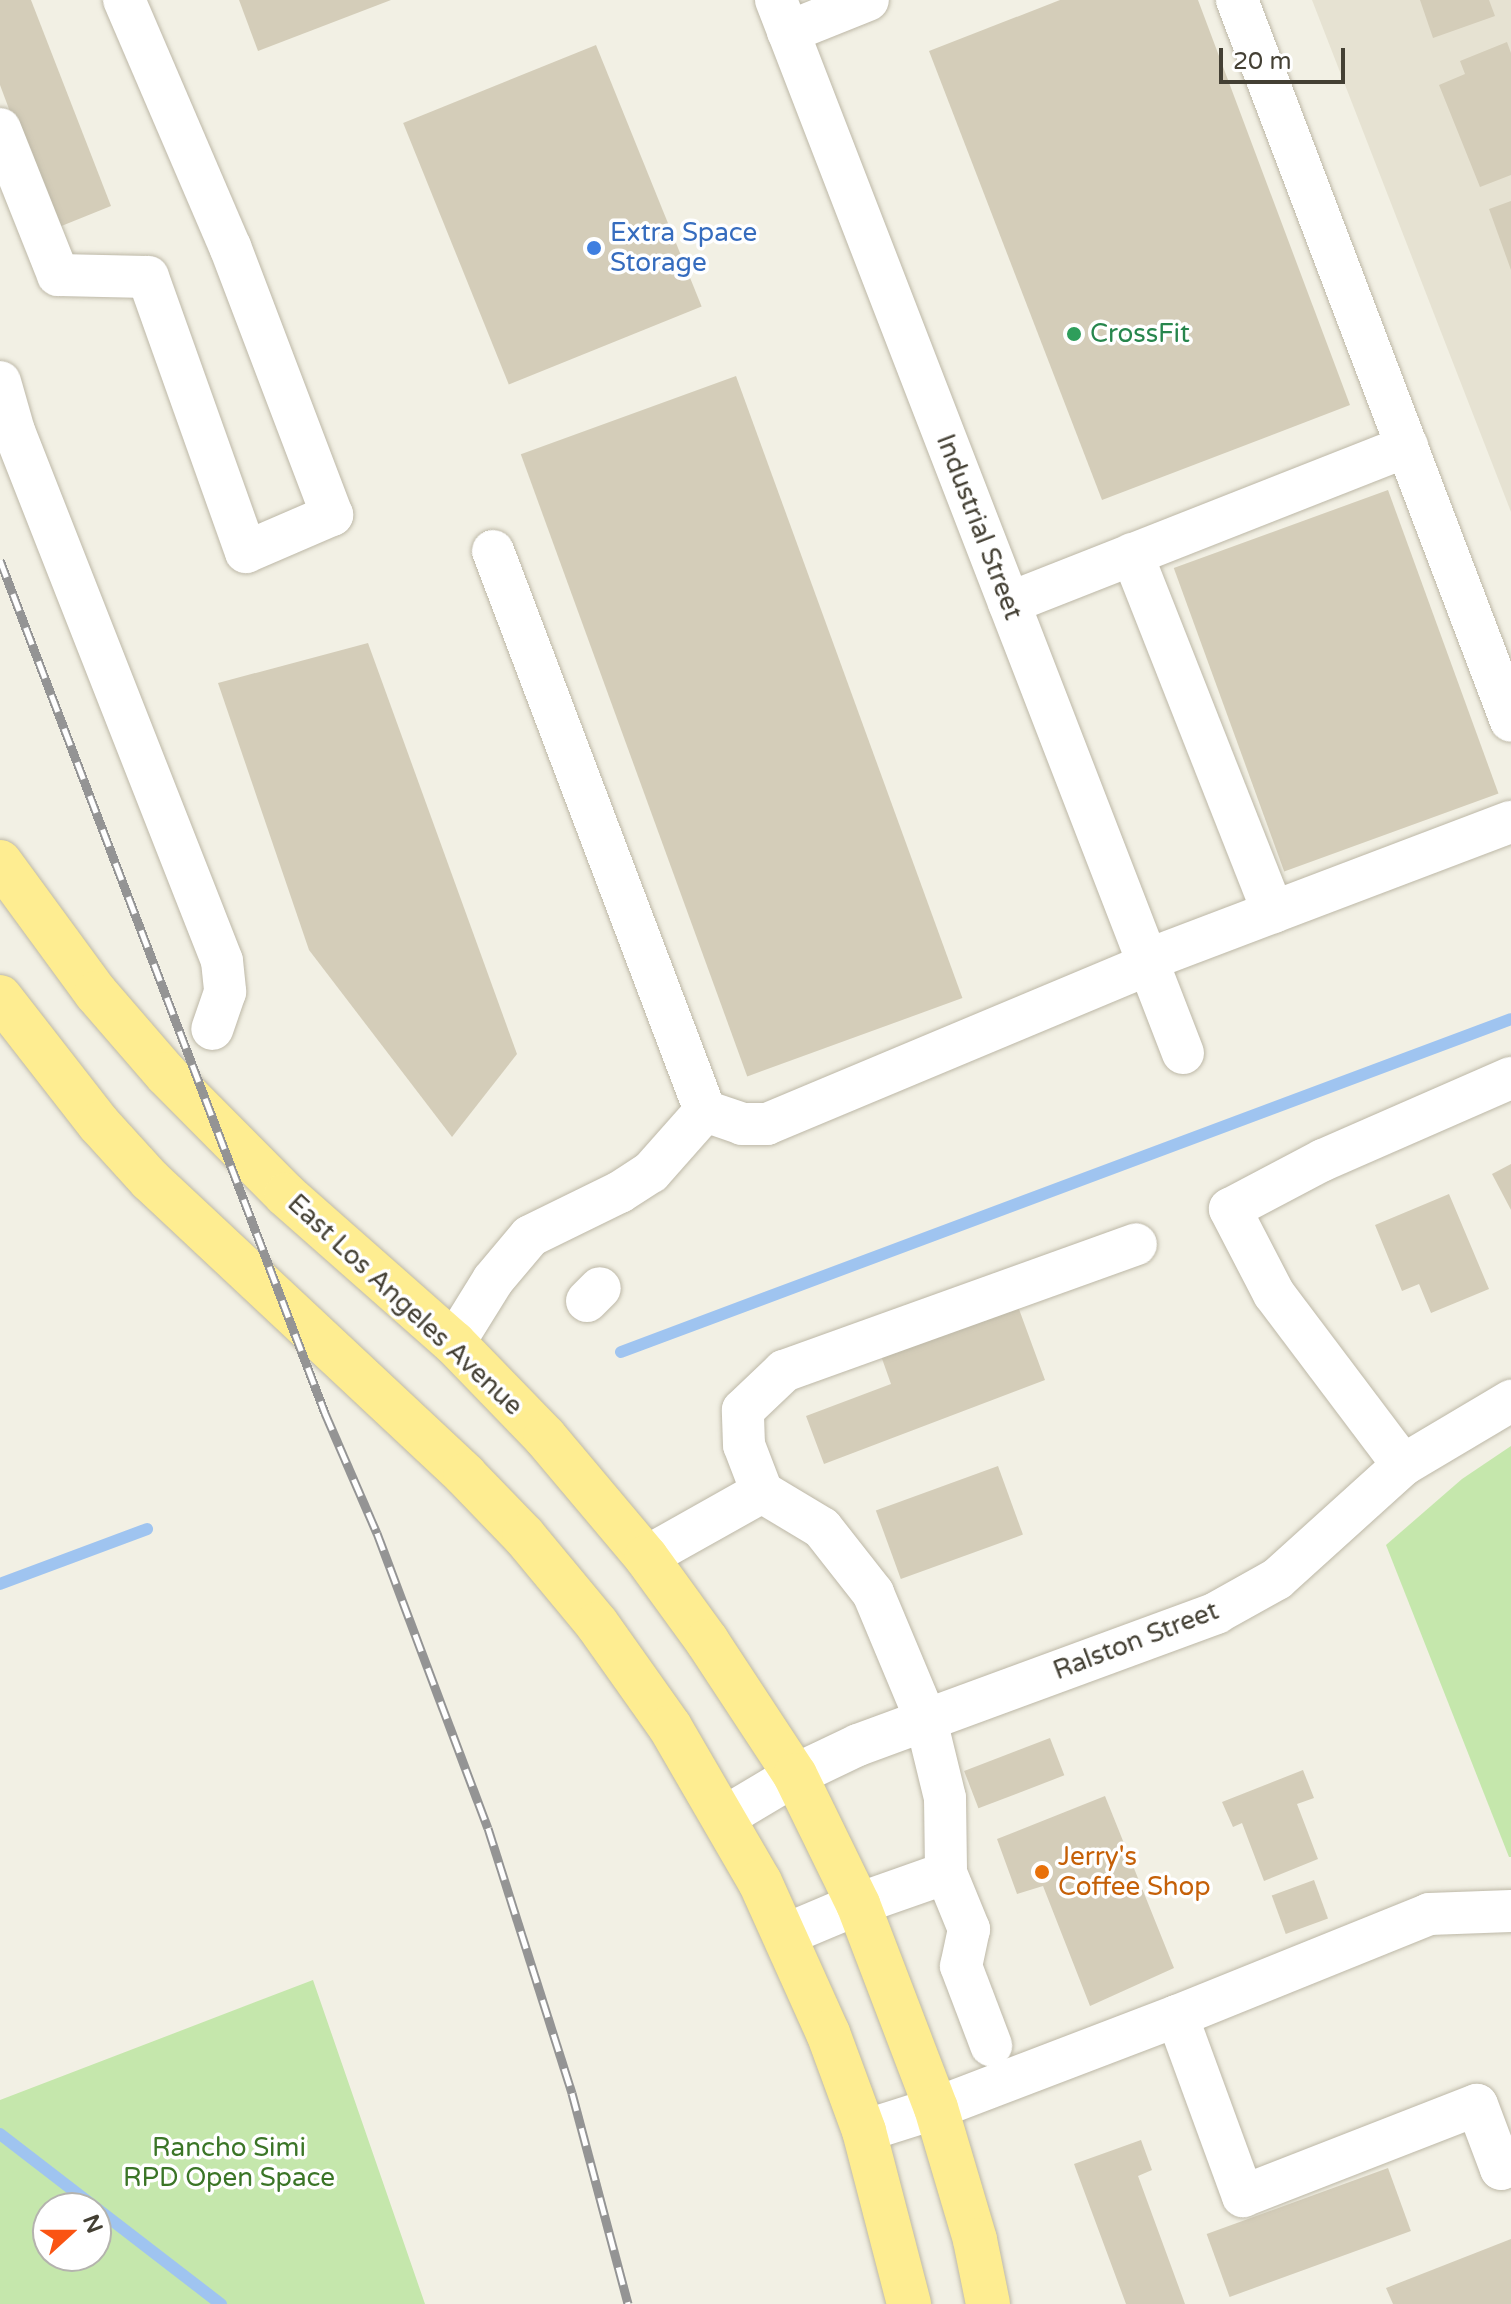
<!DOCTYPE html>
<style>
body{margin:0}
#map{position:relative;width:1511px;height:2304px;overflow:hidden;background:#f2f0e4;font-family:"Varela Round",sans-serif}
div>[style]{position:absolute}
.residential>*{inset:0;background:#e6e2d2}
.green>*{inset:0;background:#c5e7ac}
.stream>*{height:12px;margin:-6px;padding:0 6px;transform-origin:6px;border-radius:6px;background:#9fc4f0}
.building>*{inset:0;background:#d4cdb9;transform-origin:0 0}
.roads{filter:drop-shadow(0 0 2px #bdb8a7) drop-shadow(0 0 2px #bdb8a7)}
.minor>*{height:42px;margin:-21px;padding:0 21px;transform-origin:21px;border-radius:21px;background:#fff}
.major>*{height:44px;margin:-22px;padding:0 22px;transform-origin:22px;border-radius:22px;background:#feed91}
.rail>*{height:9px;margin-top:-4.5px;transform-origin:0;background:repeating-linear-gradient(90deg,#fff 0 18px,#949494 0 36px);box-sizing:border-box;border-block:2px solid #949494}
.dots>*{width:22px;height:22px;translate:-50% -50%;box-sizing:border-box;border:4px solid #fff;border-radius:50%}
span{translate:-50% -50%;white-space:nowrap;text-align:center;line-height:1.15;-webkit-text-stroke:7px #fff;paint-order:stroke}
.shop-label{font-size:26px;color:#366cbe}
.left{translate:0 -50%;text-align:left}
.leisure-label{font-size:26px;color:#27864d}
.street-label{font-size:26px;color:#444034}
.food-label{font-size:26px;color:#c56008}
.park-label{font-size:26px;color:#3b7527}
.north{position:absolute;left:32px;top:2192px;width:80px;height:80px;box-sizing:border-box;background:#fff;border:2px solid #b4b3ae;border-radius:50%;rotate:69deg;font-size:22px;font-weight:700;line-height:32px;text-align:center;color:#444034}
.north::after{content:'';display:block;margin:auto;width:28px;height:36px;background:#fa5413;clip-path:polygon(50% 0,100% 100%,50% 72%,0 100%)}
.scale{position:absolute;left:1219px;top:48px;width:126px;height:36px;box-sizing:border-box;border:4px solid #444034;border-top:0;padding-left:10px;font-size:24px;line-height:28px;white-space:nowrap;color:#444034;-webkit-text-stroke:6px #fff;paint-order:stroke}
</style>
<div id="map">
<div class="residential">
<i style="clip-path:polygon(1312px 0,1511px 0,1511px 512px)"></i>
</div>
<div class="green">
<i style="clip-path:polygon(1511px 1446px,1511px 1857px,1509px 1857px,1386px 1545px,1462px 1479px)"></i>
<i style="clip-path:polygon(evenodd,313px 1980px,425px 2304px,0 2304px,0 2100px,313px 1980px,48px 2208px,96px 2208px,96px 2256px,48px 2256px,48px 2208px)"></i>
</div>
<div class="stream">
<i style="left:621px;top:1352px;width:950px;rotate:-20.51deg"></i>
<i style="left:0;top:1584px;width:157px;rotate:-20.5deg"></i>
<i style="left:0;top:2134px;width:279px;rotate:37.6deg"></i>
</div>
<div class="building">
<i style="clip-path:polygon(0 0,31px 0,111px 206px,54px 229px,0 85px)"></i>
<i style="clip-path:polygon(239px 0,391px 0,258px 51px)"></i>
<i style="clip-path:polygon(1060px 0,1198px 0,1350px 405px,1102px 500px,929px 51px)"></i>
<i style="clip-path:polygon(1420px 0,1489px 0,1495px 16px,1433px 38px)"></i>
<i style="clip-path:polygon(1507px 42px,1511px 53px,1511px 175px,1480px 187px,1439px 85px,1465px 74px,1460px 61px)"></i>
<i style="left:596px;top:45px;width:282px;height:208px;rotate:68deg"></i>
<i style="clip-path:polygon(1511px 201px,1511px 270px,1489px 209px)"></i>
<i style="left:736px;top:376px;width:662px;height:229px;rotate:70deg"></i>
<i style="left:1388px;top:490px;width:323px;height:228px;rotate:70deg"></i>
<i style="clip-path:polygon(368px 643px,517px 1054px,452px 1137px,309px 950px,218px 683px)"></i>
<i style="clip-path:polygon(1511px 1164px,1511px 1210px,1492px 1174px)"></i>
<i style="clip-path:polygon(1449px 1194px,1489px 1289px,1431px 1313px,1419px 1284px,1402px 1291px,1375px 1225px)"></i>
<i style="clip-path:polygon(1016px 1301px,1045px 1380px,824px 1464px,806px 1416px,891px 1384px,880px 1353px)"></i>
<i style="left:998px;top:1466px;width:73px;height:130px;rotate:70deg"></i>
<i style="left:1050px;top:1738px;width:40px;height:92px;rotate:69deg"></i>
<i style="clip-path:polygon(1303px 1770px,1314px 1798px,1297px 1804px,1318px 1859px,1264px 1881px,1242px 1823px,1233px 1827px,1222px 1802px)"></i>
<i style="clip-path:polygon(1105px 1796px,1174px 1968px,1090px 2006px,1043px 1886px,1017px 1894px,997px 1839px)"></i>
<i style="left:1314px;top:1880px;width:41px;height:45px;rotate:70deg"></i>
<i style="clip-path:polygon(1141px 2140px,1152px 2170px,1138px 2176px,1185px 2304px,1126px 2304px,1074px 2164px)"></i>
<i style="left:1388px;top:2168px;width:67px;height:193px;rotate:70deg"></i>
<i style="clip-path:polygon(1511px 2239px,1511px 2304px,1393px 2304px,1386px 2288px)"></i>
</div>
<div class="roads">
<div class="minor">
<i style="left:776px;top:0;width:1129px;rotate:68.87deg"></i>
<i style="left:1237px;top:0;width:771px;rotate:69.19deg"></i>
<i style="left:788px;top:32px;width:86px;rotate:-21.8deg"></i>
<i style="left:0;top:129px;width:157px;rotate:68.3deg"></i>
<i style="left:58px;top:275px;width:90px;rotate:1.3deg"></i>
<i style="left:148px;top:277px;width:292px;rotate:70.4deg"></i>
<i style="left:246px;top:552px;width:94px;rotate:-23.3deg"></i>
<i style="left:332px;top:515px;width:287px;rotate:-110.8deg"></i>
<i style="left:230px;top:247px;width:269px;rotate:-113.2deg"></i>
<i style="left:0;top:382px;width:51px;rotate:74.1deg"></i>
<i style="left:14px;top:431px;width:569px;rotate:68.57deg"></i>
<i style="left:222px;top:961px;width:31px;rotate:84deg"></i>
<i style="left:225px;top:992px;width:39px;rotate:109deg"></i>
<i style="left:493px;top:551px;width:599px;rotate:69.26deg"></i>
<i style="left:705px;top:1111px;width:39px;rotate:19deg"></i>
<i style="left:742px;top:1124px;width:25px"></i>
<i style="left:767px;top:1124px;width:414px;rotate:-22.7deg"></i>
<i style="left:1132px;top:554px;width:385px;rotate:68.5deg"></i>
<i style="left:1009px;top:603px;width:428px;rotate:-21.5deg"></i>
<i style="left:1147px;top:960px;width:389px;rotate:-20.8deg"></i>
<i style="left:587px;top:1301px;width:18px;rotate:-45deg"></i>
<i style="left:454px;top:1343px;width:74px;rotate:-58.2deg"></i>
<i style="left:493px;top:1280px;width:57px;rotate:-49.9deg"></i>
<i style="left:530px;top:1236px;width:100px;rotate:-26.1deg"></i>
<i style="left:620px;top:1192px;width:37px;rotate:-33deg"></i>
<i style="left:651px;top:1172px;width:81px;rotate:-48.5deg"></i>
<i style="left:1403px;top:1465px;width:214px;rotate:-127deg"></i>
<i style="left:1274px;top:1294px;width:96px;rotate:-117.4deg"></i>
<i style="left:1230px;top:1209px;width:105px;rotate:-27.8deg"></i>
<i style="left:1323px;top:1160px;width:205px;rotate:-23.6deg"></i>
<i style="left:762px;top:1492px;width:50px;rotate:-111deg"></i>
<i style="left:744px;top:1445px;width:35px;rotate:-92deg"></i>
<i style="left:743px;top:1410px;width:57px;rotate:-43.6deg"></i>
<i style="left:784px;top:1371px;width:374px;rotate:-19.8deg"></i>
<i style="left:646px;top:1557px;width:133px;rotate:-29.3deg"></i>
<i style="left:762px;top:1492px;width:70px;rotate:31deg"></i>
<i style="left:822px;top:1528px;width:83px;rotate:51.9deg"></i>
<i style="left:873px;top:1593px;width:138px;rotate:67.3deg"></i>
<i style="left:926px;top:1720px;width:80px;rotate:76.3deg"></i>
<i style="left:945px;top:1798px;width:75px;rotate:89.2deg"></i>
<i style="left:946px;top:1873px;width:61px;rotate:67.7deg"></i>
<i style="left:969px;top:1929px;width:38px;rotate:102deg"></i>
<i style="left:961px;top:1966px;width:85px;rotate:69.2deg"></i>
<i style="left:723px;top:1818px;width:84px;rotate:-30.8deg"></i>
<i style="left:795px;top:1775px;width:70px;rotate:-25.5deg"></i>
<i style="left:858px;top:1745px;width:382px;rotate:-20.2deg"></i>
<i style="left:1216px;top:1613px;width:70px;rotate:-29.1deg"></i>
<i style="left:1277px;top:1579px;width:170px;rotate:-42.1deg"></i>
<i style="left:1403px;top:1465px;width:126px;rotate:-30.7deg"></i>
<i style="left:787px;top:1934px;width:77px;rotate:-22.9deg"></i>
<i style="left:858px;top:1904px;width:93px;rotate:-19.4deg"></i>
<i style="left:1177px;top:2016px;width:192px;rotate:69.9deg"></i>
<i style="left:1243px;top:2196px;width:251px;rotate:-21.3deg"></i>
<i style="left:1477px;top:2105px;width:68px;rotate:69.4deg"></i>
<i style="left:1501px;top:2169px;width:11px;rotate:-22deg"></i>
<i style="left:864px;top:2131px;width:76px;rotate:-17.7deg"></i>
<i style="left:936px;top:2108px;width:258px;rotate:-20.9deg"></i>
<i style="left:1177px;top:2016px;width:272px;rotate:-22deg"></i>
<i style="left:1429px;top:1914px;width:82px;rotate:-2.1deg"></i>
</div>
<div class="major">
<i style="left:0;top:862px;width:162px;rotate:53.8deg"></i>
<i style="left:96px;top:993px;width:107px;rotate:49.2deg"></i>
<i style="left:166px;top:1074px;width:170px;rotate:45.2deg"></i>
<i style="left:286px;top:1195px;width:224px;rotate:41.4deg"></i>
<i style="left:454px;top:1343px;width:131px;rotate:45.9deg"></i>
<i style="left:545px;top:1437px;width:157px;rotate:49.9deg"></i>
<i style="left:646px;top:1557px;width:104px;rotate:54deg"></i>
<i style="left:707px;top:1641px;width:160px;rotate:56.7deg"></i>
<i style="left:795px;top:1775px;width:144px;rotate:64deg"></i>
<i style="left:858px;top:1904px;width:218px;rotate:69.1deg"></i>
<i style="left:936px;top:2108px;width:138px;rotate:73.5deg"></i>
<i style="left:975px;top:2240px;width:65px;rotate:78.5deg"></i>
<i style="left:0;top:997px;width:161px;rotate:52.1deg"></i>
<i style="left:99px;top:1124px;width:76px;rotate:47.7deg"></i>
<i style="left:150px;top:1180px;width:432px;rotate:43.1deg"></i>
<i style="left:465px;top:1475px;width:85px;rotate:46deg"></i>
<i style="left:524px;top:1536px;width:114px;rotate:50.3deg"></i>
<i style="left:597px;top:1624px;width:126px;rotate:54.7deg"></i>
<i style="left:670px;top:1727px;width:179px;rotate:59.9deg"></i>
<i style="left:760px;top:1882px;width:166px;rotate:65.8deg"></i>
<i style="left:828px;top:2033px;width:104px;rotate:69.8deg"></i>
<i style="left:864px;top:2131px;width:179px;rotate:75.4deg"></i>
</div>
</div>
<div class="rail">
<i style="left:0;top:560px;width:913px;rotate:69.14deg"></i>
<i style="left:325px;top:1413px;width:131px;rotate:66.6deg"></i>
<i style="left:377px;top:1533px;width:315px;rotate:69.4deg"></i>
<i style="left:488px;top:1828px;width:278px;rotate:72.4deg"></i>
<i style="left:572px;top:2093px;width:218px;rotate:75.1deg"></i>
</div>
<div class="dots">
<i style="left:594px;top:248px;background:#3f7fe0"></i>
<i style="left:1074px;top:334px;background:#2e9e5b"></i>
<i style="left:1042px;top:1872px;background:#e8710a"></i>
</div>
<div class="shop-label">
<span class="left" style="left:610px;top:248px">Extra Space<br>Storage</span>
</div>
<div class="leisure-label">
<span class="left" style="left:1090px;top:334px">CrossFit</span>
</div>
<div class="street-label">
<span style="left:979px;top:527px;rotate:69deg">Industrial Street</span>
<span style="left:405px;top:1305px;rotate:43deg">East Los Angeles Avenue</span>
<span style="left:1136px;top:1641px;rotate:-21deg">Ralston Street</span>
</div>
<div class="food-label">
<span class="left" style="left:1058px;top:1872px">Jerry's<br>Coffee Shop</span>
</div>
<div class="park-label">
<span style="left:229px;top:2163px">Rancho Simi<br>RPD Open Space</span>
</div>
<div class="north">N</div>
<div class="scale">20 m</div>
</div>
